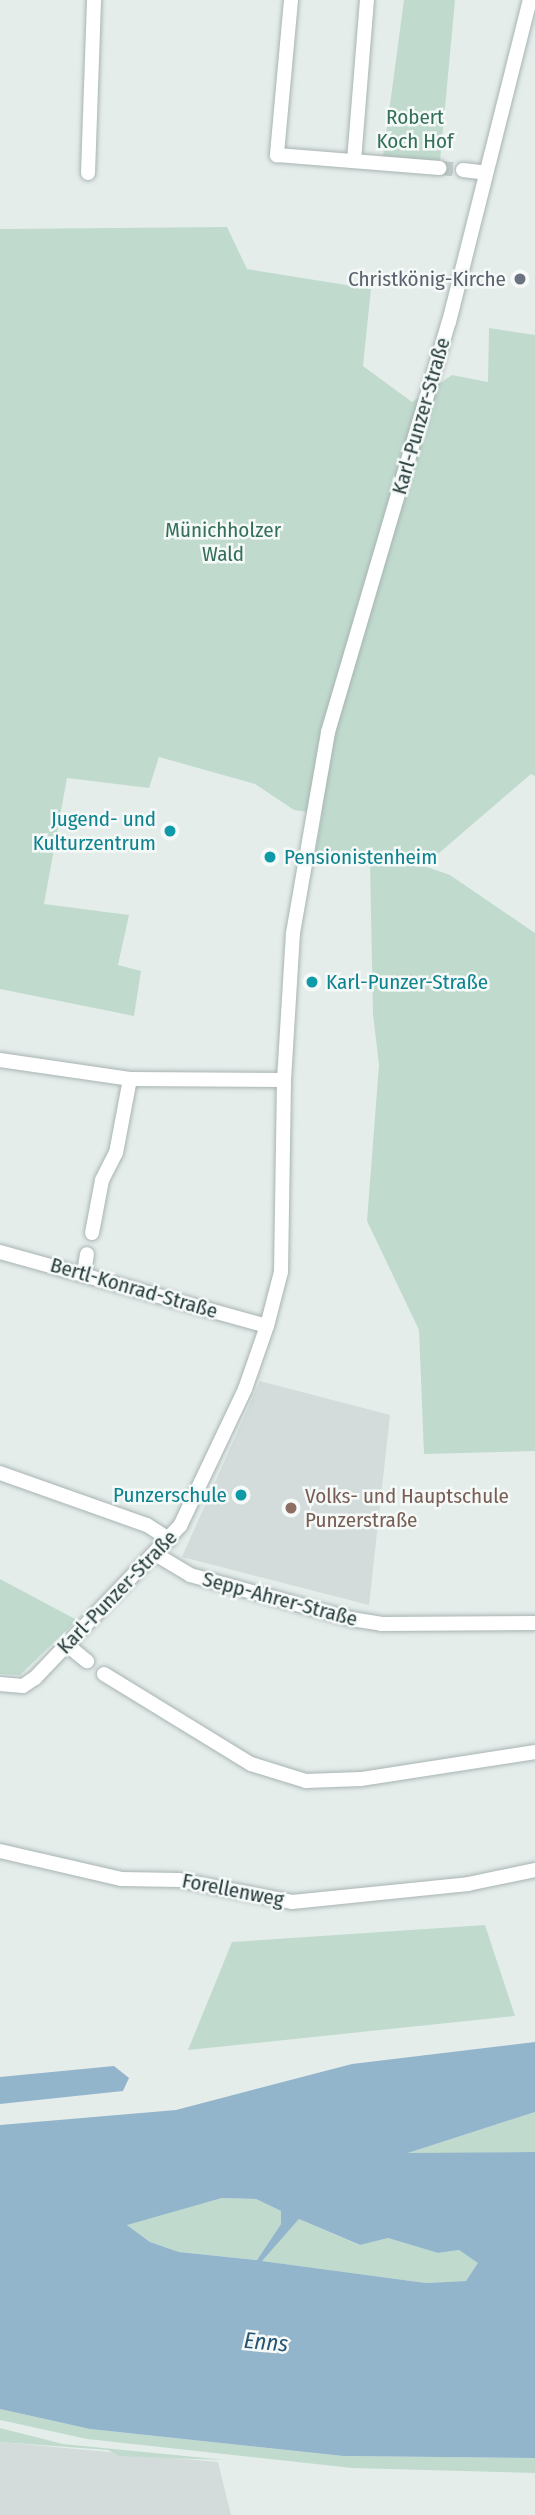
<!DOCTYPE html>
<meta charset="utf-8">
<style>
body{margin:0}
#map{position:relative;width:535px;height:2515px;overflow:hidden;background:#e5edeb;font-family:"Fira Sans Condensed",sans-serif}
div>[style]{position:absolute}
.built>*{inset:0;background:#d3dcda}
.green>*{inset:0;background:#c0dbce}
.water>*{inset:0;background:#93b5cb}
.minor-tunnel>*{height:14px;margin-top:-7px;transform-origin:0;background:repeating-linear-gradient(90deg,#bfcac8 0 14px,transparent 0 21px)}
.roads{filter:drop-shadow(0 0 2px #a8b4b3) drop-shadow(0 0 2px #a8b4b3)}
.minor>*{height:14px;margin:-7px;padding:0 7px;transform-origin:7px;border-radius:7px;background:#fff}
.dots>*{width:19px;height:19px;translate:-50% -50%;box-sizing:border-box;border:4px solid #f5f9f8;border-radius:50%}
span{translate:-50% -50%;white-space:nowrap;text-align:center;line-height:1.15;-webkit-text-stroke:5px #f5f9f8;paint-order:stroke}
.park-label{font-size:21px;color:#346f59}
.worship-label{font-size:21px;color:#5b616d}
.right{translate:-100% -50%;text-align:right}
.street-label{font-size:21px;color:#263c3c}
.culture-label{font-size:21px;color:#0d838f}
.left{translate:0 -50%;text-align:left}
.education-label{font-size:21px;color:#785e54}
.water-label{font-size:23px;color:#265472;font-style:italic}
</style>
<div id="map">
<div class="built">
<i style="clip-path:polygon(260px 1381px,390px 1415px,369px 1605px,182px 1557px)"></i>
<i style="clip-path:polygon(0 2442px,218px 2462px,231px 2515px,0 2515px)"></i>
</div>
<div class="green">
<i style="clip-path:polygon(404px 0,455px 0,440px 161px,382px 164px)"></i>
<i style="clip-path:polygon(227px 227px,247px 269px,371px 289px,363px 366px,412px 402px,452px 375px,488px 382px,489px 328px,535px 335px,535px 776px,531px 774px,424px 866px,450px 875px,535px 933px,535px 1451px,424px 1454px,419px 1330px,367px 1221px,379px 1065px,373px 1014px,370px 864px,314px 860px,322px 814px,294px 810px,255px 784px,159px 757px,149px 788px,67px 778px,44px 904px,129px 915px,118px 965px,141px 971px,134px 1016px,0 989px,0 229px)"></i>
<i style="clip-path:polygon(0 1579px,77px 1620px,20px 1675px,0 1674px)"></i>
<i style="clip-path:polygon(485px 1925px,515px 2016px,188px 2050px,232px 1942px)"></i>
<i style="clip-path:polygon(535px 2112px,535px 2152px,405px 2154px)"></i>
<i style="clip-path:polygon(222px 2198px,256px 2199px,281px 2211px,281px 2224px,257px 2260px,179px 2252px,150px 2242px,126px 2224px)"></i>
<i style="clip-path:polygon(299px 2219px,359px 2245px,388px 2238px,438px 2253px,459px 2250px,479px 2263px,466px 2281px,426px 2283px,261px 2261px)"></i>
<i style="clip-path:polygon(0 2409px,90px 2429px,343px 2456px,535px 2458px,535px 2473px,352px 2468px,87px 2439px,0 2420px)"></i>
<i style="clip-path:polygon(0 2428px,63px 2444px,225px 2460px,119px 2456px,108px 2450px,0 2442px)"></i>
</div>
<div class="water">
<i style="clip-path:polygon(evenodd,535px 2042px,535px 2112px,408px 2153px,535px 2152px,535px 2458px,343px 2456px,90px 2429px,0 2409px,0 2125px,176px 2110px,352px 2064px,535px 2042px,222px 2198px,256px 2199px,281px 2211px,281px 2224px,257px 2260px,179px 2252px,150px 2242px,127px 2225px,222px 2198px,535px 2042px,299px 2219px,360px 2245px,388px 2238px,438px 2253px,459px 2250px,478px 2263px,466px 2281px,426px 2283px,262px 2261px,299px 2219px)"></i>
<i style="clip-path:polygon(114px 2066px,129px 2078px,123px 2091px,0 2104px,0 2077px)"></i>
</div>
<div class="minor-tunnel">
<i style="left:439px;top:168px;width:24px;rotate:5deg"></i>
</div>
<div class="roads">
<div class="minor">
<i style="left:291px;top:0;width:156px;rotate:95.2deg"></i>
<i style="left:277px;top:155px;width:163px;rotate:4.6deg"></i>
<i style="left:354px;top:161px;width:162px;rotate:-85.4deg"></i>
<i style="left:463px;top:170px;width:23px;rotate:7deg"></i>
<i style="left:88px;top:173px;width:173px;rotate:-88deg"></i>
<i style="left:0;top:1060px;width:131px;rotate:8.3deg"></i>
<i style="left:130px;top:1079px;width:154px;rotate:0.4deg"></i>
<i style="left:92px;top:1233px;width:54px;rotate:-79.3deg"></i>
<i style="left:102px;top:1180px;width:30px;rotate:-63deg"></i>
<i style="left:116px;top:1153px;width:75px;rotate:-79.3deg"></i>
<i style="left:0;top:1252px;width:277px;rotate:15.5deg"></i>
<i style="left:84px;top:1273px;width:19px;rotate:-81deg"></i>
<i style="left:0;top:1473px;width:156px;rotate:19.5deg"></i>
<i style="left:147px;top:1525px;width:27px;rotate:33deg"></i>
<i style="left:157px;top:1555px;width:39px;rotate:31deg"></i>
<i style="left:190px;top:1575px;width:167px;rotate:15.3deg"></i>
<i style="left:351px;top:1619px;width:30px;rotate:9deg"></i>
<i style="left:381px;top:1624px;width:154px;rotate:-0.4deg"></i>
<i style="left:67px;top:1645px;width:26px;rotate:39deg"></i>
<i style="left:104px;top:1674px;width:172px;rotate:31.5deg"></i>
<i style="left:251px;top:1764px;width:58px;rotate:17.2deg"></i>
<i style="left:306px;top:1781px;width:55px;rotate:-2.1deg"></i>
<i style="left:361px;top:1779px;width:176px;rotate:-8.8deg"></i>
<i style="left:0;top:1684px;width:23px;rotate:5deg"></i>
<i style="left:23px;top:1686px;width:14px;rotate:-34deg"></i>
<i style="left:35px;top:1678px;width:210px;rotate:-46.4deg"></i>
<i style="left:180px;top:1526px;width:152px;rotate:-64.6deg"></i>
<i style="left:245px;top:1389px;width:67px;rotate:-70.8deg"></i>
<i style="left:267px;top:1326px;width:56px;rotate:-75.5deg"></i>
<i style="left:281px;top:1272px;width:192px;rotate:-89.1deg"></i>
<i style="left:284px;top:1080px;width:147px;rotate:-86.5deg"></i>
<i style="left:293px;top:933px;width:204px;rotate:-80.1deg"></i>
<i style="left:328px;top:732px;width:427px;rotate:-73.6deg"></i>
<i style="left:449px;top:322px;width:332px;rotate:-75.9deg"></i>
<i style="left:0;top:1851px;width:124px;rotate:13deg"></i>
<i style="left:121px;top:1879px;width:58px;rotate:1deg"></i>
<i style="left:179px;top:1880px;width:115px;rotate:11deg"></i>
<i style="left:292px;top:1902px;width:177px;rotate:-5.8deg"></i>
<i style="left:468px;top:1884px;width:68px;rotate:-11.8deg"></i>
</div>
</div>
<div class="dots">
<i style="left:520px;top:279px;background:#6b7280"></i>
<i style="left:170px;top:831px;background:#0f9aa8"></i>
<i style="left:270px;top:857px;background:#0f9aa8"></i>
<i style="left:312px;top:982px;background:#0f9aa8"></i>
<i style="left:241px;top:1495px;background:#0f9aa8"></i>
<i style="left:291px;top:1508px;background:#8d6e63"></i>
</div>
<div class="park-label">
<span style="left:415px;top:129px">Robert<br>Koch Hof</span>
<span style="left:223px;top:542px">Münichholzer<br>Wald</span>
</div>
<div class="worship-label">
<span class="right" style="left:506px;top:279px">Christkönig-Kirche</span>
</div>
<div class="street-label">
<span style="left:421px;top:416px;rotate:-74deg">Karl-Punzer-Straße</span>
<span style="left:134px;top:1288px;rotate:16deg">Bertl-Konrad-Straße</span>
<span style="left:117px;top:1592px;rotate:-46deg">Karl-Punzer-Straße</span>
<span style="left:280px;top:1599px;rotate:15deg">Sepp-Ahrer-Straße</span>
<span style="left:233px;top:1890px;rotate:11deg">Forellenweg</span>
</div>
<div class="culture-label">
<span class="right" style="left:156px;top:831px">Jugend- und<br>Kulturzentrum</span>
<span class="left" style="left:284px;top:857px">Pensionistenheim</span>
<span class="left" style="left:326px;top:982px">Karl-Punzer-Straße</span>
<span class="right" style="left:227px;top:1495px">Punzerschule</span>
</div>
<div class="education-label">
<span class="left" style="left:305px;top:1508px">Volks- und Hauptschule<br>Punzerstraße</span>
</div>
<div class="water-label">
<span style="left:266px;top:2342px;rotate:5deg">Enns</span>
</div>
</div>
